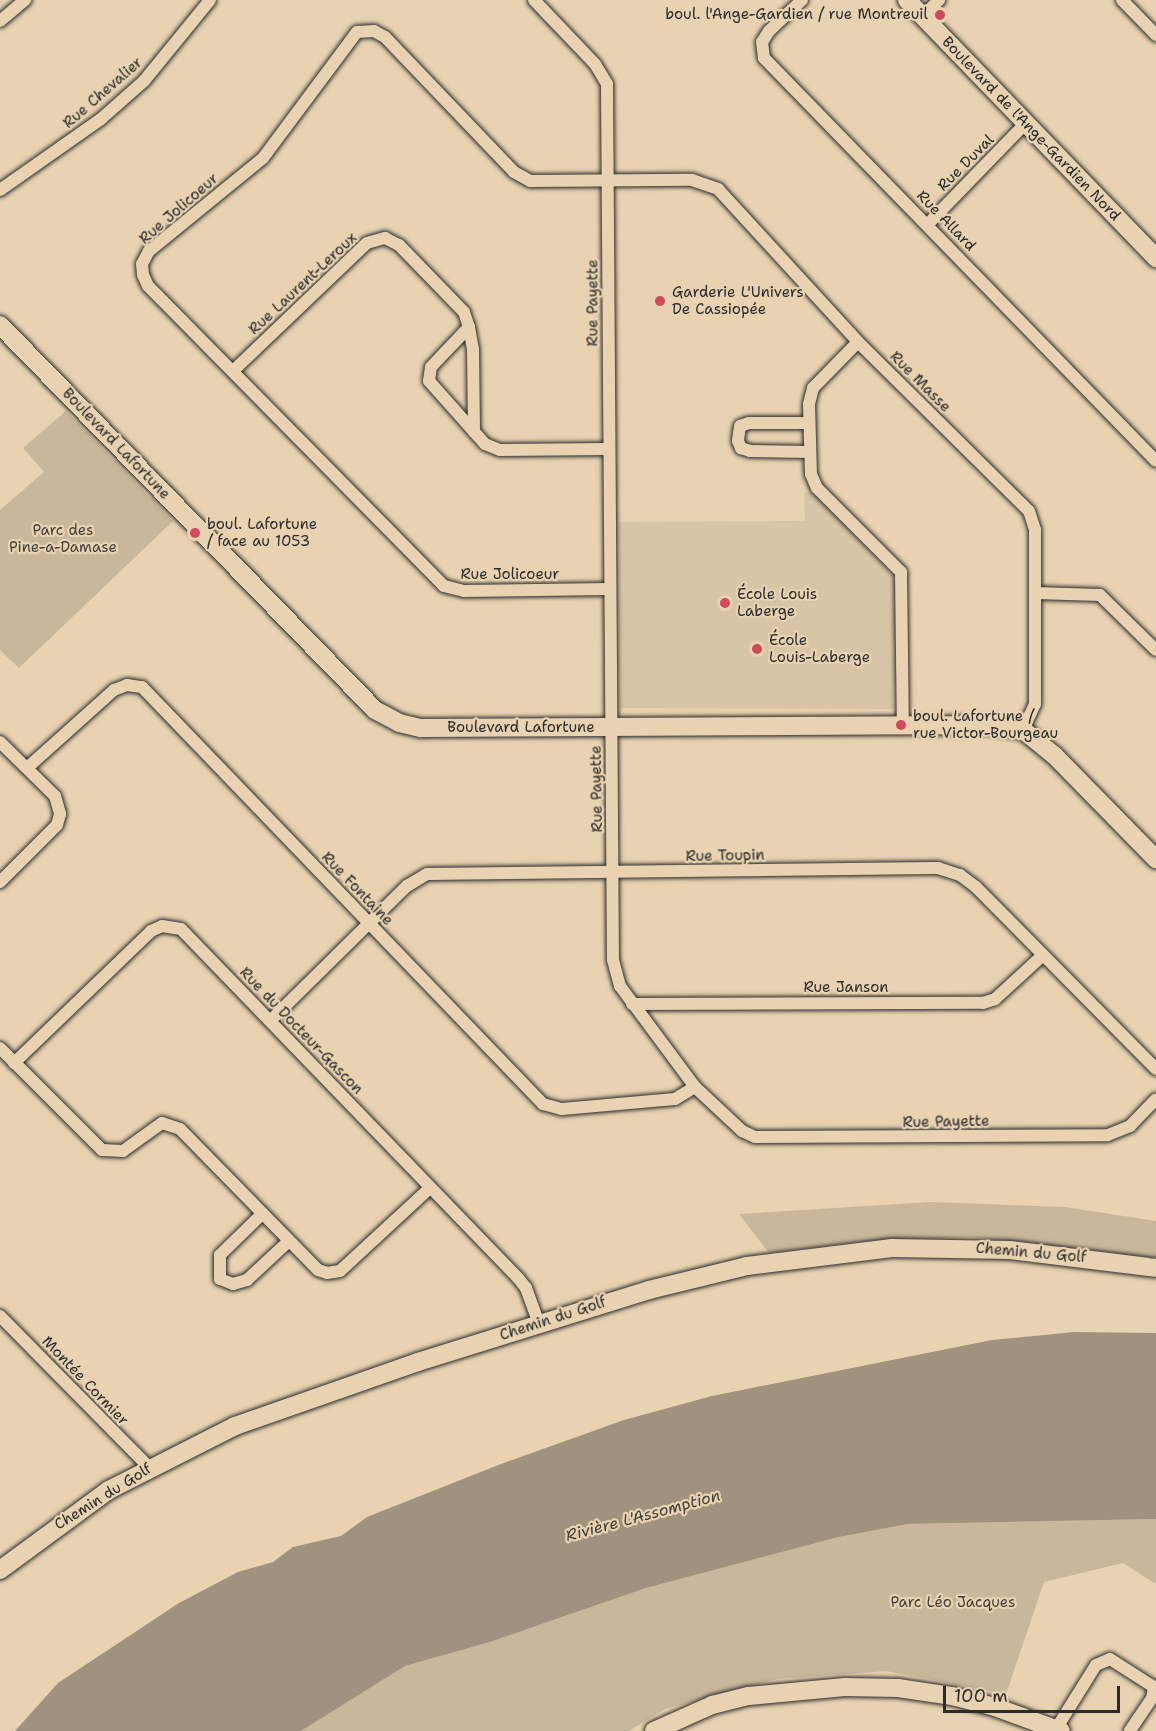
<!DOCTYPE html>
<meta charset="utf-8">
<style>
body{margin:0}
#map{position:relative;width:1156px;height:1731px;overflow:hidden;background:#e8d2b1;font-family:"Shantell Sans",sans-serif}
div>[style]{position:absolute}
.built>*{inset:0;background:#d8c4a6}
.green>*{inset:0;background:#c9b79b}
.water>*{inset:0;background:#a0927e}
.roads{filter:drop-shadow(0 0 2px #2b2b2b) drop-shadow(0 0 2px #2b2b2b)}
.street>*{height:12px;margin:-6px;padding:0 6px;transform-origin:6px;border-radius:6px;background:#e8d2b1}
.secondary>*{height:18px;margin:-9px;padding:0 9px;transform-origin:9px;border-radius:9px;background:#e8d2b1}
.dots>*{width:16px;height:16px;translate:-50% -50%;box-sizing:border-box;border:3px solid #e8d2b1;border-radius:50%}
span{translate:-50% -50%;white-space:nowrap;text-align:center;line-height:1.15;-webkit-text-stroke:4.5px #e8d2b1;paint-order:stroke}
.poi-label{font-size:15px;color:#2b2b2b}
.right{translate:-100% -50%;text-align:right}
.left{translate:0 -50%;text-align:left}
.street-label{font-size:15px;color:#2b2b2b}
.park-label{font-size:15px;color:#43403c}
.water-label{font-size:16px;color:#42403c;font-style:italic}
.scale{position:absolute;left:943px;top:1686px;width:177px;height:27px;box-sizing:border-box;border:3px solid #2b2b2b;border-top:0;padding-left:8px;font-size:18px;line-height:21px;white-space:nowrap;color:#2b2b2b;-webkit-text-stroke:4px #e8d2b1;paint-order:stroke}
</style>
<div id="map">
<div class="built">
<i style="clip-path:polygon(804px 492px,814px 492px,892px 575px,896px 590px,893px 709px,620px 708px,619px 522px,805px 521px)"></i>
</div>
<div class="green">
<i style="clip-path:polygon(66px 411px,173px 521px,19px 668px,0 650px,0 510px,44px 472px,23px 448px)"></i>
<i style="clip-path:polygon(931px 1202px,1065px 1207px,1156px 1221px,1156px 1258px,971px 1237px,866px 1241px,769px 1253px,739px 1214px)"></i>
<i style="clip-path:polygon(1156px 1519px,1156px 1584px,1123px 1563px,1044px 1582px,1006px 1694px,886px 1671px,777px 1679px,665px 1709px,629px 1731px,301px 1731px,405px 1666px,490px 1642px,646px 1588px,839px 1537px,908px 1524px)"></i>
</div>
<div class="water">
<i style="clip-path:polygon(1074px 1332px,1156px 1333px,1156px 1519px,908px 1524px,839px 1537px,646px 1588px,490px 1642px,405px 1666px,301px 1731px,15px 1731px,58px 1683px,179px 1603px,238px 1572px,273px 1562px,293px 1547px,341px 1536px,367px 1517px,501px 1464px,624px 1420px,712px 1396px,992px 1340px)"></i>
</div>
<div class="roads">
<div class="street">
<i style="left:534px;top:0;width:88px;rotate:46.4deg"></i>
<i style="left:595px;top:64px;width:23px;rotate:59deg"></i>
<i style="left:607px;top:84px;width:876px;rotate:89.61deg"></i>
<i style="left:613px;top:960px;width:27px;rotate:75deg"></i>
<i style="left:620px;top:986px;width:126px;rotate:53.4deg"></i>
<i style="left:695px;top:1087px;width:64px;rotate:43.1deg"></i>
<i style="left:742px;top:1131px;width:14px;rotate:25deg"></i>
<i style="left:755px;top:1137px;width:353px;rotate:-0.3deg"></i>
<i style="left:1108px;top:1135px;width:24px;rotate:-22deg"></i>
<i style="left:1130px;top:1126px;width:37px;rotate:-46deg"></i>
<i style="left:802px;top:0;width:45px;rotate:136.8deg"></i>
<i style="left:769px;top:31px;width:13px;rotate:122deg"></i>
<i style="left:762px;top:42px;width:16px;rotate:83deg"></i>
<i style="left:764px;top:58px;width:562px;rotate:45.79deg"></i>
<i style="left:1122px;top:0;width:49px;rotate:45.8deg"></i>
<i style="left:923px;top:16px;width:23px;rotate:-45deg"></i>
<i style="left:0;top:21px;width:33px;rotate:-40deg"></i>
<i style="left:0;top:190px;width:123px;rotate:-35.1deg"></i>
<i style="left:101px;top:119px;width:57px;rotate:-41.5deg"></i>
<i style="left:144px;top:81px;width:104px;rotate:-50.8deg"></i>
<i style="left:928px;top:224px;width:139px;rotate:-45.9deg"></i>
<i style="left:469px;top:327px;width:22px;rotate:80deg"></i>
<i style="left:473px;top:349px;width:83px;rotate:89.3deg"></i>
<i style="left:858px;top:342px;width:64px;rotate:134.4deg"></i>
<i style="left:813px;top:388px;width:16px;rotate:104deg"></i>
<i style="left:809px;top:404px;width:70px;rotate:88.4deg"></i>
<i style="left:811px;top:474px;width:15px;rotate:67deg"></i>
<i style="left:817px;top:488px;width:119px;rotate:45deg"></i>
<i style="left:901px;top:572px;width:155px;rotate:89.3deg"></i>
<i style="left:233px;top:371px;width:185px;rotate:-43.7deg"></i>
<i style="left:367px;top:243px;width:19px;rotate:-16deg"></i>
<i style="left:385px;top:238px;width:16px;rotate:27deg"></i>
<i style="left:399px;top:245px;width:93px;rotate:45.9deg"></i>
<i style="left:464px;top:312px;width:16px;rotate:72deg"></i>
<i style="left:469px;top:327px;width:55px;rotate:133.5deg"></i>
<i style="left:431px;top:367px;width:14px;rotate:98deg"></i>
<i style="left:429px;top:381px;width:84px;rotate:48.4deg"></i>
<i style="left:485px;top:444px;width:16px;rotate:22deg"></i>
<i style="left:500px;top:450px;width:108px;rotate:-0.5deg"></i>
<i style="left:809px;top:423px;width:60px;rotate:180deg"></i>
<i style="left:749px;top:423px;width:9px;rotate:162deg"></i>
<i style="left:740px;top:426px;width:15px;rotate:98deg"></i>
<i style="left:738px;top:441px;width:8px;rotate:67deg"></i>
<i style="left:741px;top:448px;width:9px;rotate:18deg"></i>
<i style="left:750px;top:451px;width:60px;rotate:1deg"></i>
<i style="left:609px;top:589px;width:145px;rotate:179.2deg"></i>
<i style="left:464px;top:591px;width:21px;rotate:-166deg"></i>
<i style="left:444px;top:586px;width:421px;rotate:-134.6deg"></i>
<i style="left:148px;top:286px;width:12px;rotate:-114deg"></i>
<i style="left:143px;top:275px;width:11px;rotate:-95deg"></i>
<i style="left:142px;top:264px;width:15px;rotate:-62deg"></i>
<i style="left:149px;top:251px;width:147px;rotate:-39.2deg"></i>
<i style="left:263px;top:158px;width:157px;rotate:-53.3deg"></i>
<i style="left:357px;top:32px;width:17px;rotate:-3deg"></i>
<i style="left:374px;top:31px;width:13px;rotate:29deg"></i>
<i style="left:385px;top:37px;width:187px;rotate:46.3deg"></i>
<i style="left:514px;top:172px;width:18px;rotate:29deg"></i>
<i style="left:530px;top:181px;width:162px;rotate:-0.4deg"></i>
<i style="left:692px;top:180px;width:28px;rotate:19deg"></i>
<i style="left:718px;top:189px;width:207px;rotate:47.5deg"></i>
<i style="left:858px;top:342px;width:240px;rotate:44.7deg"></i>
<i style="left:1029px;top:511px;width:20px;rotate:72deg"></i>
<i style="left:1035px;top:530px;width:174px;rotate:90deg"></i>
<i style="left:1035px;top:704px;width:29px;rotate:115deg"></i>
<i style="left:1035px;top:593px;width:65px;rotate:1.8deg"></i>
<i style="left:1100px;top:595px;width:78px;rotate:44.5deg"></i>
<i style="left:0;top:742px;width:77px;rotate:44.5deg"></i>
<i style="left:55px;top:796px;width:19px;rotate:74deg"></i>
<i style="left:60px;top:814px;width:11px;rotate:105deg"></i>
<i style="left:57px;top:825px;width:81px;rotate:135deg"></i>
<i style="left:27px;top:768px;width:117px;rotate:-41.9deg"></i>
<i style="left:114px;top:690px;width:14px;rotate:-21deg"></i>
<i style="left:127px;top:685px;width:15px;rotate:8deg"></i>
<i style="left:142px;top:687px;width:579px;rotate:46.12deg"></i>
<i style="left:543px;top:1104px;width:20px;rotate:15deg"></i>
<i style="left:562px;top:1109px;width:113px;rotate:-5.1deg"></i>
<i style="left:675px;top:1099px;width:23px;rotate:-31deg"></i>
<i style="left:632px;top:1004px;width:351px;rotate:-0.2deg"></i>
<i style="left:983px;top:1003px;width:13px;rotate:-18deg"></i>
<i style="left:995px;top:999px;width:64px;rotate:-42.5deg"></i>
<i style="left:272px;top:1019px;width:190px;rotate:-44.6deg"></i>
<i style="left:407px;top:886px;width:23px;rotate:-31deg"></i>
<i style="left:427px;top:874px;width:511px;rotate:-0.67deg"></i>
<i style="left:938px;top:868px;width:23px;rotate:18deg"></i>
<i style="left:960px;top:875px;width:20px;rotate:37deg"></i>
<i style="left:976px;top:887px;width:256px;rotate:45.3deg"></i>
<i style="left:0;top:1048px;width:144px;rotate:45deg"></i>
<i style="left:102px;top:1150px;width:21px;rotate:3deg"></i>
<i style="left:123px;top:1151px;width:48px;rotate:-35.7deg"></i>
<i style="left:162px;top:1123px;width:19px;rotate:18deg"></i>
<i style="left:180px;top:1129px;width:197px;rotate:45.6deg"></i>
<i style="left:318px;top:1270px;width:9px;rotate:18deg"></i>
<i style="left:327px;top:1273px;width:13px;rotate:-9deg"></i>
<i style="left:340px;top:1271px;width:121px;rotate:-42.7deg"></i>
<i style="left:14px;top:1063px;width:190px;rotate:-43.9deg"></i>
<i style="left:151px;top:931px;width:12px;rotate:-24deg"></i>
<i style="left:162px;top:926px;width:19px;rotate:9deg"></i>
<i style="left:181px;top:929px;width:485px;rotate:46deg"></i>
<i style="left:518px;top:1278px;width:13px;rotate:51deg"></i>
<i style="left:526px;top:1288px;width:38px;rotate:70deg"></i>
<i style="left:262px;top:1214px;width:59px;rotate:135.7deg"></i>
<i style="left:220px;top:1255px;width:24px;rotate:90deg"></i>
<i style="left:220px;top:1279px;width:14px;rotate:21deg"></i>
<i style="left:233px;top:1284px;width:15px;rotate:-16deg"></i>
<i style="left:247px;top:1280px;width:57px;rotate:-42.9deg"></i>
<i style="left:0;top:1316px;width:212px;rotate:45.4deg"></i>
<i style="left:1056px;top:1729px;width:75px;rotate:-58deg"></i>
<i style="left:1096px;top:1665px;width:15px;rotate:-23deg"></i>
<i style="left:1110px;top:1659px;width:52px;rotate:32.5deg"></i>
<i style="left:1154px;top:1687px;width:11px;rotate:100deg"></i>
<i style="left:1152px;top:1698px;width:40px;rotate:124deg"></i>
</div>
<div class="secondary">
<i style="left:907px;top:0;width:359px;rotate:46deg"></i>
<i style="left:0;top:325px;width:537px;rotate:45.75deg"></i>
<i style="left:375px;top:710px;width:27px;rotate:28deg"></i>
<i style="left:399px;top:723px;width:23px;rotate:13deg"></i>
<i style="left:421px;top:728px;width:567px;rotate:-0.3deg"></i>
<i style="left:988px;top:725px;width:35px;rotate:8deg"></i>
<i style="left:1023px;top:730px;width:40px;rotate:39deg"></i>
<i style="left:1054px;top:755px;width:146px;rotate:45.6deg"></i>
<i style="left:0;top:1570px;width:135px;rotate:-36.3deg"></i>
<i style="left:109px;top:1490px;width:141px;rotate:-26.9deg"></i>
<i style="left:235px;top:1426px;width:194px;rotate:-19.3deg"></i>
<i style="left:418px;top:1362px;width:242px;rotate:-17.3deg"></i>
<i style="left:649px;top:1290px;width:101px;rotate:-13.8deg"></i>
<i style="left:747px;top:1266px;width:146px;rotate:-7.1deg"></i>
<i style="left:892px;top:1248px;width:118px;rotate:1deg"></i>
<i style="left:1010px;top:1250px;width:147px;rotate:7deg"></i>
<i style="left:654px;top:1731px;width:64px;rotate:-24.1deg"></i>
<i style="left:712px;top:1705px;width:38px;rotate:-14deg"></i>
<i style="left:749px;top:1696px;width:96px;rotate:-5.4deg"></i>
<i style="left:845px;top:1687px;width:53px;rotate:1.1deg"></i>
<i style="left:898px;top:1688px;width:55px;rotate:8.4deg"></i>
<i style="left:952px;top:1696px;width:44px;rotate:14.3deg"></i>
<i style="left:995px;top:1707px;width:70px;rotate:20deg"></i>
</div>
</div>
<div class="dots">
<i style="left:940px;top:15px;background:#d1495b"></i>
<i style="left:660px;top:301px;background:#d1495b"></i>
<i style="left:195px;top:533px;background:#d1495b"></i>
<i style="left:725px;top:603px;background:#d1495b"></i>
<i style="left:757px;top:649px;background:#d1495b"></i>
<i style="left:901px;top:725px;background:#d1495b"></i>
</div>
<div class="poi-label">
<span class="right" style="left:928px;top:15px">boul. l'Ange-Gardien / rue Montreuil</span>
<span class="left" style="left:672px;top:301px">Garderie L'Univers<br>De Cassiopée</span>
<span class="left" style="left:207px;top:533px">boul. Lafortune<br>/ face au 1053</span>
<span class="left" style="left:737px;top:603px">École Louis<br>Laberge</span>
<span class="left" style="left:769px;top:649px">École<br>Louis-Laberge</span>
<span class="left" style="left:913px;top:725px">boul. Lafortune /<br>rue Victor-Bourgeau</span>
</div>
<div class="street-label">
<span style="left:103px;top:93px;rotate:-41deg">Rue Chevalier</span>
<span style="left:1031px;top:129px;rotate:46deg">Boulevard de l'Ange-Gardien Nord</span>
<span style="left:966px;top:163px;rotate:-45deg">Rue Duval</span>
<span style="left:179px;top:209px;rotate:-41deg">Rue Jolicoeur</span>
<span style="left:946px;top:221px;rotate:46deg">Rue Allard</span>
<span style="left:303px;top:284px;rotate:-43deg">Rue Laurent-Leroux</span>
<span style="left:593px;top:303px;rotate:-90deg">Rue Payette</span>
<span style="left:920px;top:382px;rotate:45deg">Rue Masse</span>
<span style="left:116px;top:444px;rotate:46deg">Boulevard Lafortune</span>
<span style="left:510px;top:575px">Rue Jolicoeur</span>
<span style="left:521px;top:728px">Boulevard Lafortune</span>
<span style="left:597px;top:789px;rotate:-91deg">Rue Payette</span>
<span style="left:725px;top:856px;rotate:-1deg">Rue Toupin</span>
<span style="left:357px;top:889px;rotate:46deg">Rue Fontaine</span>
<span style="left:846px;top:988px">Rue Janson</span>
<span style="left:301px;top:1031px;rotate:46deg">Rue du Docteur-Gascon</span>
<span style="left:946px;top:1122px;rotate:-1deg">Rue Payette</span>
<span style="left:1031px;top:1253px;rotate:5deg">Chemin du Golf</span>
<span style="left:553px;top:1319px;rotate:-18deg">Chemin du Golf</span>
<span style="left:85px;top:1381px;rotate:46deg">Montée Cormier</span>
<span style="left:103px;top:1497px;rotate:-32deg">Chemin du Golf</span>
</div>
<div class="park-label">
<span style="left:63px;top:539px">Parc des<br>Pine-a-Damase</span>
<span style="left:953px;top:1603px">Parc Léo Jacques</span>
</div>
<div class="water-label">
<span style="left:643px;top:1516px;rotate:-15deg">Rivière L'Assomption</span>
</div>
<div class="scale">100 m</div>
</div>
